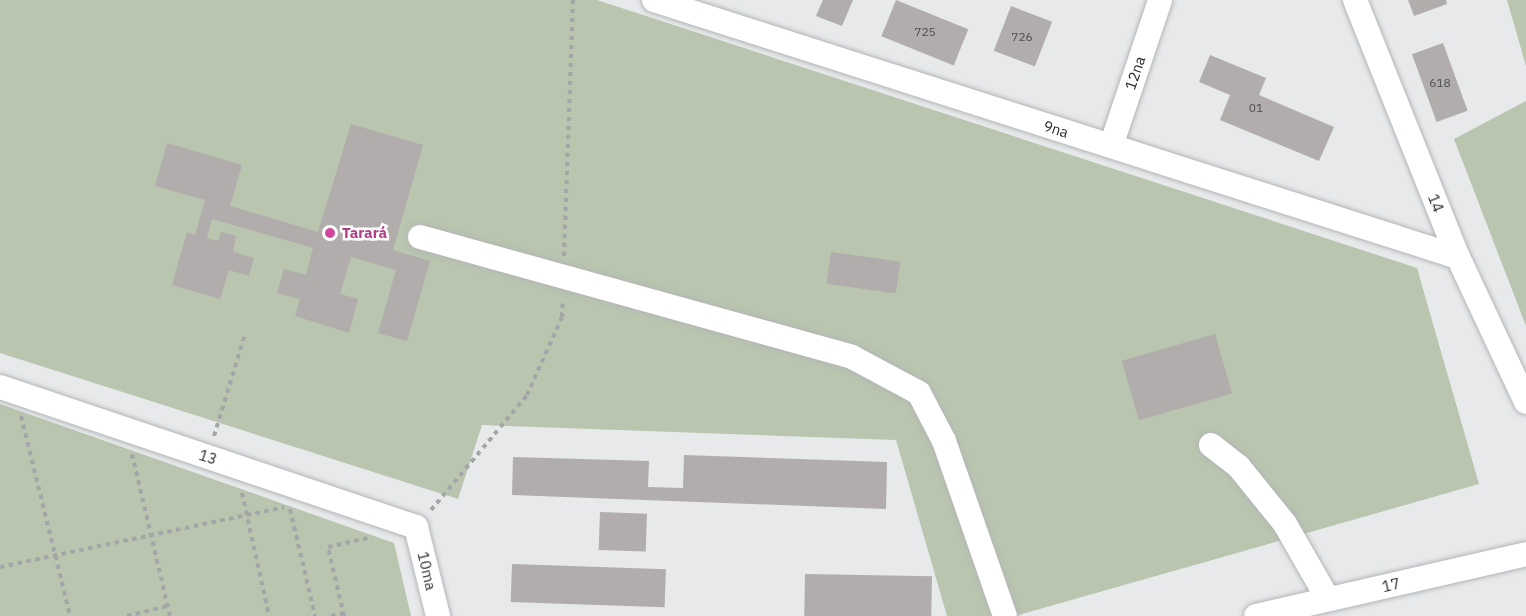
<!DOCTYPE html>
<meta charset="utf-8">
<style>
body{margin:0}
#map{position:relative;width:1526px;height:616px;overflow:hidden;background:#e7e9eb;font-family:"IBM Plex Sans",sans-serif}
div>[style]{position:absolute}
.green>*{inset:0;background:#b9c5ae}
.building>*{inset:0;background:#b0adac;transform-origin:0 0}
.path>*{height:4px;margin-top:-2px;transform-origin:0;background:repeating-linear-gradient(90deg,#a3a5a6 0 4.5px,transparent 0 9px)}
.roads{filter:drop-shadow(0 0 2px #b3b5b7) drop-shadow(0 0 2px #b3b5b7)}
.minor>*{height:24px;margin:-12px;padding:0 12px;transform-origin:12px;border-radius:12px;background:#fff}
.dots>*{width:16px;height:16px;translate:-50% -50%;box-sizing:border-box;border:3px solid #fff;border-radius:50%}
span{translate:-50% -50%;white-space:nowrap;text-align:center;line-height:1.15;-webkit-text-stroke:5px #fff;paint-order:stroke}
.number-label{font-size:12px;color:#4d4d4e}
.number-label span{-webkit-text-stroke-width:0}
.street-label{font-size:15px;color:#2c2d2e}
.hotel-label{font-size:15px;color:#b23c85;font-weight:700}
.left{translate:0 -50%;text-align:left}
</style>
<div id="map">
<div class="green">
<i style="clip-path:polygon(0 0,597px 0,1417px 268px,1479px 484px,1015px 616px,947px 616px,896px 440px,482px 425px,458px 499px,0 353px)"></i>
<i style="clip-path:polygon(1507px 0,1526px 0,1526px 66px)"></i>
<i style="clip-path:polygon(1526px 101px,1526px 326px,1454px 139px)"></i>
<i style="clip-path:polygon(0 404px,394px 543px,411px 616px,0 616px)"></i>
</div>
<div class="building">
<i style="clip-path:polygon(823px 0,853px 0,842px 26px,816px 16px)"></i>
<i style="left:896px;top:0;width:78px;height:39px;rotate:22deg"></i>
<i style="clip-path:polygon(1408px 0,1446px 0,1447px 4px,1414px 16px)"></i>
<i style="left:1011px;top:6px;width:44px;height:48px;rotate:21deg"></i>
<i style="left:1443px;top:43px;width:72px;height:33px;rotate:70deg"></i>
<i style="clip-path:polygon(1210px 55px,1266px 78px,1259px 95px,1334px 127px,1319px 161px,1220px 120px,1230px 95px,1199px 82px)"></i>
<i style="clip-path:polygon(351px 124px,423px 145px,393px 250px,430px 261px,407px 341px,378px 333px,396px 270px,351px 257px,340px 294px,358px 299px,349px 333px,295px 316px,300px 299px,277px 293px,284px 269px,306px 275px,313px 248px,212px 219px,207px 238px,218px 241px,221px 232px,236px 236px,233px 252px,254px 258px,249px 276px,229px 270px,220px 299px,172px 285px,187px 232px,195px 235px,205px 200px,155px 186px,167px 143px,242px 165px,230px 206px,318px 232px)"></i>
<i style="left:831px;top:252px;width:70px;height:32px;rotate:8deg"></i>
<i style="left:1215px;top:334px;width:62px;height:97px;rotate:74deg"></i>
<i style="clip-path:polygon(684px 455px,887px 462px,886px 509px,512px 495px,513px 457px,649px 461px,648px 487px,683px 488px)"></i>
<i style="left:600px;top:512px;width:47px;height:38px;rotate:2deg"></i>
<i style="left:512px;top:564px;width:154px;height:38px;rotate:2deg"></i>
<i style="left:805px;top:574px;width:127px;height:42px;rotate:1deg"></i>
</div>
<div class="path">
<i style="left:564px;top:256px;width:256px;rotate:-88deg"></i>
<i style="left:21px;top:416px;width:206px;rotate:76.2deg"></i>
<i style="left:214px;top:436px;width:107px;rotate:-73.1deg"></i>
<i style="left:132px;top:454px;width:166px;rotate:76.8deg"></i>
<i style="left:242px;top:493px;width:126px;rotate:77.6deg"></i>
<i style="left:290px;top:509px;width:110px;rotate:76.8deg"></i>
<i style="left:431px;top:510px;width:150px;rotate:-50.1deg"></i>
<i style="left:527px;top:395px;width:85px;rotate:-65.8deg"></i>
<i style="left:562px;top:317px;width:18px;rotate:-87deg"></i>
<i style="left:0;top:567px;width:290px;rotate:-11.9deg"></i>
<i style="left:127px;top:616px;width:41px;rotate:-14deg"></i>
<i style="left:331px;top:616px;width:12px;rotate:-14deg"></i>
<i style="left:344px;top:616px;width:71px;rotate:-103.1deg"></i>
<i style="left:328px;top:547px;width:45px;rotate:-12.8deg"></i>
</div>
<div class="roads">
<div class="minor">
<i style="left:654px;top:0;width:844px;rotate:17.73deg"></i>
<i style="left:1355px;top:0;width:277px;rotate:68.2deg"></i>
<i style="left:1458px;top:257px;width:160px;rotate:64.9deg"></i>
<i style="left:1111px;top:146px;width:154px;rotate:-71.4deg"></i>
<i style="left:420px;top:237px;width:448px;rotate:15.5deg"></i>
<i style="left:852px;top:357px;width:76px;rotate:28.2deg"></i>
<i style="left:919px;top:393px;width:54px;rotate:62.5deg"></i>
<i style="left:944px;top:441px;width:185px;rotate:70.8deg"></i>
<i style="left:0;top:387px;width:439px;rotate:18.6deg"></i>
<i style="left:416px;top:527px;width:92px;rotate:76.1deg"></i>
<i style="left:1211px;top:445px;width:36px;rotate:38deg"></i>
<i style="left:1239px;top:467px;width:73px;rotate:51.1deg"></i>
<i style="left:1285px;top:524px;width:86px;rotate:60.2deg"></i>
<i style="left:1256px;top:616px;width:277px;rotate:-12.9deg"></i>
</div>
</div>
<div class="dots">
<i style="left:330px;top:233px;background:#d1479c"></i>
</div>
<div class="number-label">
<span style="left:925px;top:32px">725</span>
<span style="left:1022px;top:37px">726</span>
<span style="left:1440px;top:83px">618</span>
<span style="left:1256px;top:108px">01</span>
</div>
<div class="street-label">
<span style="left:1135px;top:73px;rotate:-71deg">12na</span>
<span style="left:1056px;top:129px;rotate:18deg">9na</span>
<span style="left:1436px;top:203px;rotate:68deg">14</span>
<span style="left:208px;top:457px;rotate:18deg">13</span>
<span style="left:427px;top:571px;rotate:77deg">10ma</span>
<span style="left:1391px;top:585px;rotate:-13deg">17</span>
</div>
<div class="hotel-label">
<span class="left" style="left:342px;top:233px">Tarará</span>
</div>
</div>
